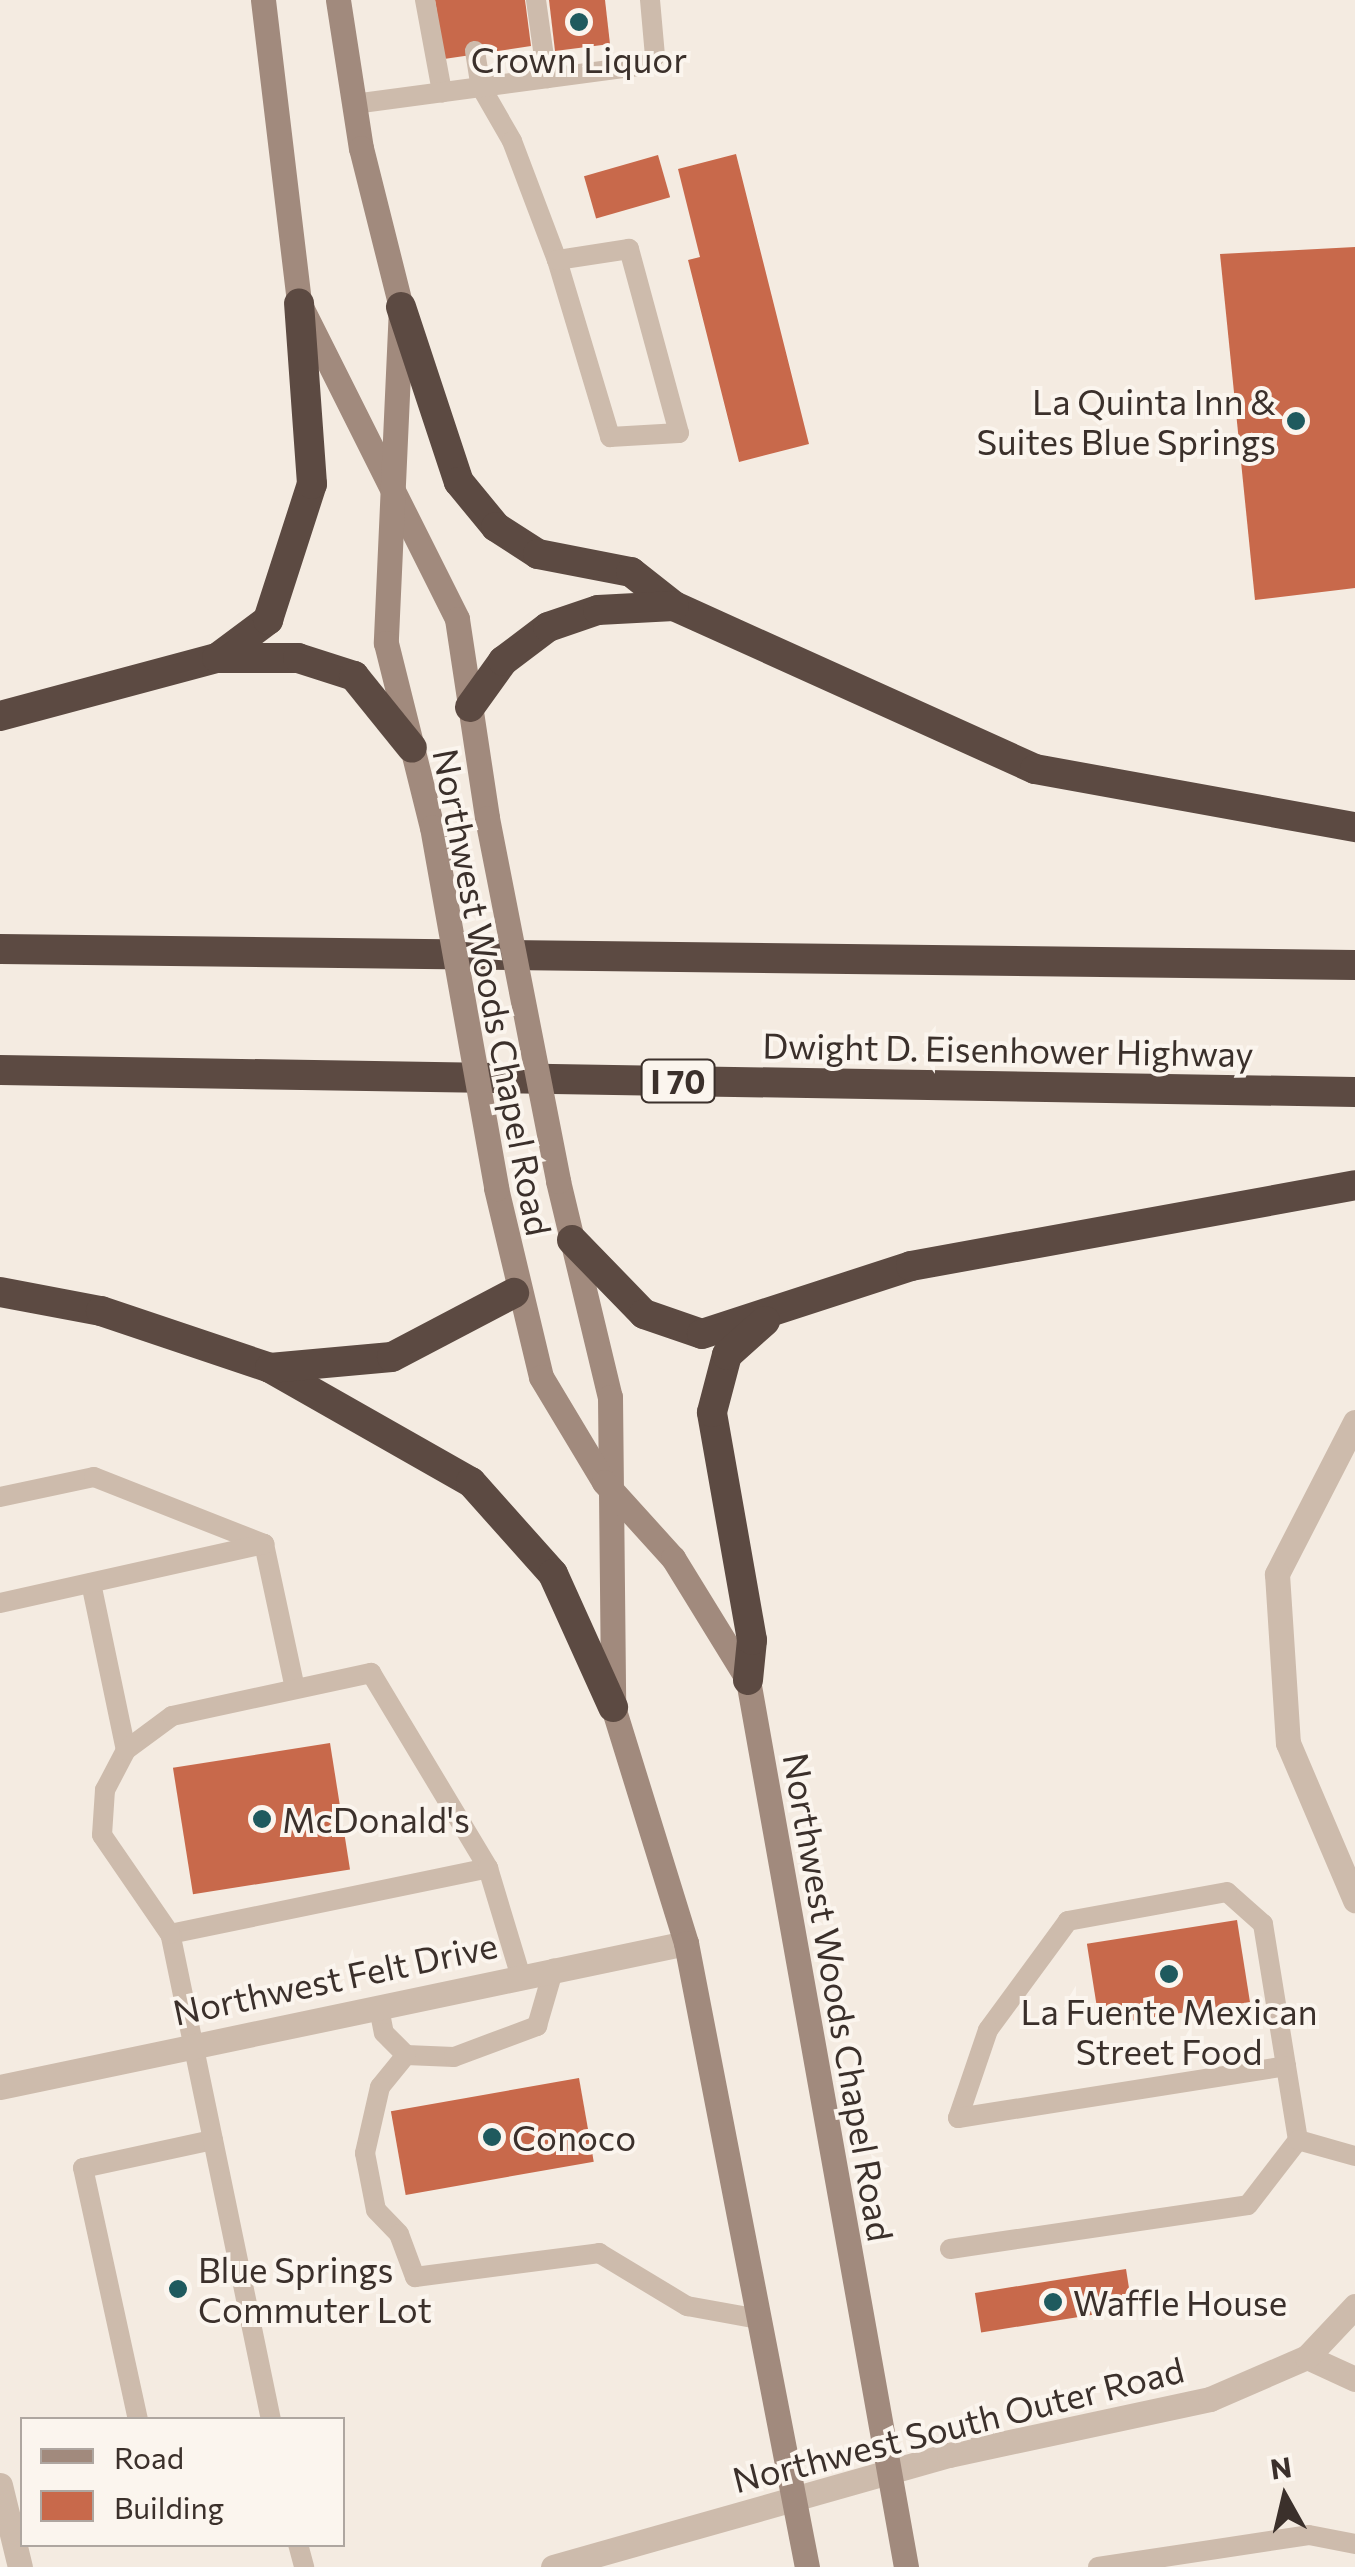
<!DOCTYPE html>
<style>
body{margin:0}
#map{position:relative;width:1355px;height:2567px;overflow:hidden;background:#f4ebe1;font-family:Commissioner,sans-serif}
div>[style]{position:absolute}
.building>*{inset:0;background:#c8694b;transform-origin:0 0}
.service>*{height:20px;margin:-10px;padding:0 10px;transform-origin:10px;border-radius:10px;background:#cdbbac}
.minor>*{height:25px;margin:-12.5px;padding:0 12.5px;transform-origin:12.5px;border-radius:12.5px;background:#cdbbac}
.secondary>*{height:25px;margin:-12.5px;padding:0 12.5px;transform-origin:12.5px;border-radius:12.5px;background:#a18a7d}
.motorway>*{height:30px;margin:-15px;padding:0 15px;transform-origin:15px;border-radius:15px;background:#5c4a42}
.secondary-bridge>*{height:25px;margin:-12.5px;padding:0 12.5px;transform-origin:12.5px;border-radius:12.5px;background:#a18a7d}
.dots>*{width:28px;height:28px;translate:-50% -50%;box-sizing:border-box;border:5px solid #fbf5ee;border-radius:50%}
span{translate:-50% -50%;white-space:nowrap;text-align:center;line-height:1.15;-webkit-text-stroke:8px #fbf5ee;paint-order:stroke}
.shield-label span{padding:2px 8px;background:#fbf5ee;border:2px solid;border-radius:8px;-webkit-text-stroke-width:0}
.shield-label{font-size:32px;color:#3b302b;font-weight:700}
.poi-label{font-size:35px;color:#3b302b}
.right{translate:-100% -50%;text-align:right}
.left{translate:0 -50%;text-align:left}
.street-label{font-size:35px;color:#3b302b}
.legend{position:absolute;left:20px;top:2417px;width:325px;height:130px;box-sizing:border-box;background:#fbf5ee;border:2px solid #aea6a0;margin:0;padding:12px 18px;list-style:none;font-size:30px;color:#3b302b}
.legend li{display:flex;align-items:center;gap:20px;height:50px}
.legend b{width:50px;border:2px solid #aea6a0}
.north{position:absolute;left:1235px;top:2447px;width:100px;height:100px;-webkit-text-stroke:8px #fbf5ee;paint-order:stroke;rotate:352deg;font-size:28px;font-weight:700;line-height:40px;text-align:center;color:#3b302b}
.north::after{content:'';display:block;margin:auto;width:35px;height:45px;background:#3b302b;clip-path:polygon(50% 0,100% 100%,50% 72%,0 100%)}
</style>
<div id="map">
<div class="building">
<i style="clip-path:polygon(435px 0,525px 0,531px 46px,444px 59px)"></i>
<i style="clip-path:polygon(549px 0,605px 0,610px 44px,555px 51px)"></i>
<i style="clip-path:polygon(736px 154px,809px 444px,739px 462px,688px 260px,700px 257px,678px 169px)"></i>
<i style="left:658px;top:155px;width:44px;height:77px;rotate:74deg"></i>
<i style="clip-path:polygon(1355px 247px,1355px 588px,1255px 600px,1220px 254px)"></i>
<i style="left:330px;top:1743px;width:128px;height:159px;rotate:81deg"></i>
<i style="left:1237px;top:1920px;width:83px;height:152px;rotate:81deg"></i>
<i style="left:579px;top:2078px;width:85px;height:191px;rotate:80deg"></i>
<i style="left:1126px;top:2269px;width:40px;height:153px;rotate:81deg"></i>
</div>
<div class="service">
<i style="left:425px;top:0;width:94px;rotate:79.5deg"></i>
<i style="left:536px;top:0;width:79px;rotate:82deg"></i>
<i style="left:475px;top:51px;width:36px;rotate:81deg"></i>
<i style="left:481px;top:87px;width:62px;rotate:60.1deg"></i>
<i style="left:512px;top:141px;width:127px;rotate:69.3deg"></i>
<i style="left:557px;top:260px;width:185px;rotate:73.3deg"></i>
<i style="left:610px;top:437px;width:69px;rotate:-3.3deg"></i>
<i style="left:679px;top:433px;width:191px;rotate:-105.2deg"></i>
<i style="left:629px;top:249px;width:73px;rotate:171.3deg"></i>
<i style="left:354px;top:104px;width:296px;rotate:-7.6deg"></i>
<i style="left:647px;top:65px;width:12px;rotate:-48deg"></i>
<i style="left:655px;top:56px;width:56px;rotate:-95.1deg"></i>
<i style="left:0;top:1497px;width:96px;rotate:-12deg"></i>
<i style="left:94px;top:1477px;width:183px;rotate:21.5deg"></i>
<i style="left:264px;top:1544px;width:148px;rotate:77.9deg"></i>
<i style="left:91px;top:1583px;width:171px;rotate:78.2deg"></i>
<i style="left:0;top:1603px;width:271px;rotate:-12.6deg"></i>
<i style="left:170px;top:1934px;width:325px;rotate:-11.7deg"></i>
<i style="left:379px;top:2008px;width:25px;rotate:79deg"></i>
<i style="left:384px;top:2033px;width:31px;rotate:45deg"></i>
<i style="left:406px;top:2055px;width:48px;rotate:2.4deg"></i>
<i style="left:454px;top:2057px;width:89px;rotate:-20.5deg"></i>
<i style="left:537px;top:2026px;width:60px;rotate:-73.7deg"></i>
<i style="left:406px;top:2055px;width:41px;rotate:129.1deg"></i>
<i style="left:380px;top:2087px;width:68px;rotate:102.8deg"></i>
<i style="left:365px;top:2153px;width:58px;rotate:79.1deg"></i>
<i style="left:376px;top:2210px;width:33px;rotate:46deg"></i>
<i style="left:399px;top:2234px;width:46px;rotate:69.6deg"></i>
<i style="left:415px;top:2277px;width:186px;rotate:-7.4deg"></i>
<i style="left:599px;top:2253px;width:103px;rotate:31.1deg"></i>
<i style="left:687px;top:2306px;width:68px;rotate:10.2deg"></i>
<i style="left:1286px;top:2066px;width:144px;rotate:-99.2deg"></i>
<i style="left:1263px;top:1924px;width:48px;rotate:-138.4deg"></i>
<i style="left:1227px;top:1892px;width:162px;rotate:169.7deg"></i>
<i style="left:1068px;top:1921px;width:135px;rotate:126.3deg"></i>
<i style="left:988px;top:2030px;width:93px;rotate:108.8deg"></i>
<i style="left:958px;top:2118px;width:332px;rotate:-9deg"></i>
<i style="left:1286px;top:2066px;width:75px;rotate:80.8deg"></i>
<i style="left:950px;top:2249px;width:301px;rotate:-8.4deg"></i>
<i style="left:1248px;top:2205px;width:82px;rotate:-52.4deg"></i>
<i style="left:1298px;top:2140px;width:59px;rotate:15.7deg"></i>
<i style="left:138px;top:2420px;width:258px;rotate:-102.3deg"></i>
<i style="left:83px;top:2168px;width:133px;rotate:-12.2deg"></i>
<i style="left:271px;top:2420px;width:496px;rotate:-101.7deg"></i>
<i style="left:170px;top:1934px;width:120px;rotate:-124.5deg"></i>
<i style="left:102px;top:1835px;width:45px;rotate:-86.2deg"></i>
<i style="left:105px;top:1790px;width:45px;rotate:-62.3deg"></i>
<i style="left:126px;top:1750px;width:57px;rotate:-36.5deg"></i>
<i style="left:172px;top:1716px;width:204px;rotate:-12.2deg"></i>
<i style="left:371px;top:1673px;width:227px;rotate:59deg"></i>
<i style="left:488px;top:1868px;width:111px;rotate:73.2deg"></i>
<i style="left:298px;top:2544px;width:24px;rotate:75deg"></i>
<i style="left:1098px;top:2567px;width:213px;rotate:-8.6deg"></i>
<i style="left:1309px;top:2535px;width:47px;rotate:11.1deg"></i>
</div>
<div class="minor">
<i style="left:1355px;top:1422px;width:171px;rotate:117.2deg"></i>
<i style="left:1277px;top:1574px;width:169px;rotate:86.3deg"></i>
<i style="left:1288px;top:1743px;width:171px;rotate:66.9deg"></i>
<i style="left:0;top:2087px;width:701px;rotate:-11.85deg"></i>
<i style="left:1307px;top:2357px;width:53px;rotate:24.6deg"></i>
<i style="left:0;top:2485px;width:84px;rotate:76.3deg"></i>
<i style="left:553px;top:2567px;width:412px;rotate:-15.8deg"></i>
<i style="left:949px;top:2455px;width:267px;rotate:-12.1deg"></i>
<i style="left:1210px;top:2399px;width:106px;rotate:-23.4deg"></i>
<i style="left:1307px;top:2357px;width:70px;rotate:-46.7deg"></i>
</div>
<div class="secondary">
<i style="left:263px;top:0;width:305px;rotate:83.2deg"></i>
<i style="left:299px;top:303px;width:353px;rotate:63.4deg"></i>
<i style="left:457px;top:619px;width:201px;rotate:81.4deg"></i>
<i style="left:338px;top:0;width:150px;rotate:81.2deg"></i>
<i style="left:361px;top:148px;width:164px;rotate:75.9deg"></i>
<i style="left:401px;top:307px;width:336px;rotate:92.6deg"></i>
<i style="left:386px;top:643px;width:190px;rotate:76deg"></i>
<i style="left:558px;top:1181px;width:222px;rotate:76.5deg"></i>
<i style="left:610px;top:1397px;width:310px;rotate:89.4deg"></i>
<i style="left:613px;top:1707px;width:247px;rotate:72.8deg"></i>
<i style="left:686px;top:1943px;width:636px;rotate:79.03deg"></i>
<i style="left:496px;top:1188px;width:194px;rotate:76.6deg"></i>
<i style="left:541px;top:1377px;width:122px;rotate:59deg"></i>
<i style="left:604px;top:1482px;width:103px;rotate:47.8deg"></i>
<i style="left:673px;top:1558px;width:143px;rotate:58.4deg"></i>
<i style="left:748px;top:1680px;width:901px;rotate:79.9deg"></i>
</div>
<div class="motorway">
<i style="left:401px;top:307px;width:184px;rotate:71.7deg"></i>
<i style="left:459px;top:482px;width:58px;rotate:50.6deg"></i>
<i style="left:496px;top:527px;width:50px;rotate:32.7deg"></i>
<i style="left:538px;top:554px;width:95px;rotate:11deg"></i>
<i style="left:631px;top:572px;width:55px;rotate:38.3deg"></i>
<i style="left:674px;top:606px;width:396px;rotate:24.3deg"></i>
<i style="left:1035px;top:769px;width:325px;rotate:10.3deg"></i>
<i style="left:217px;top:658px;width:64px;rotate:-36.7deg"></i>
<i style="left:268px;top:620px;width:143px;rotate:-72.1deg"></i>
<i style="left:312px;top:484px;width:181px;rotate:-94.1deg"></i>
<i style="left:470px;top:707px;width:57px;rotate:-54.3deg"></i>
<i style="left:503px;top:661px;width:56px;rotate:-37.1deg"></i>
<i style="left:548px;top:627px;width:53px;rotate:-18.8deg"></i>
<i style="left:598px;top:610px;width:76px;rotate:-3deg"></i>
<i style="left:0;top:716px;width:225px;rotate:-15deg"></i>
<i style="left:217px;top:658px;width:81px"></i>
<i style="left:298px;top:658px;width:59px;rotate:17.8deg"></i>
<i style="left:354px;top:676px;width:92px;rotate:51.1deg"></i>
<i style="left:0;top:949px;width:1355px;rotate:0.68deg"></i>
<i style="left:0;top:1070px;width:1355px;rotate:0.93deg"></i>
<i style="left:572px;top:1240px;width:103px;rotate:45.8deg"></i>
<i style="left:644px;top:1314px;width:61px;rotate:19deg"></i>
<i style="left:702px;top:1334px;width:220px;rotate:-18deg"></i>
<i style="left:911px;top:1266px;width:451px;rotate:-10.3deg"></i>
<i style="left:0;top:1292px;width:103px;rotate:10.7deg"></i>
<i style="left:101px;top:1311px;width:178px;rotate:18.6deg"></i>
<i style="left:270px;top:1368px;width:231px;rotate:29.6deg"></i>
<i style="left:471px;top:1482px;width:123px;rotate:48.3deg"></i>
<i style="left:553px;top:1574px;width:146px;rotate:65.7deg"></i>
<i style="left:270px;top:1368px;width:122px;rotate:-5.2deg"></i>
<i style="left:392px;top:1357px;width:138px;rotate:-27.7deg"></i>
<i style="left:748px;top:1680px;width:40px;rotate:-84.3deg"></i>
<i style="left:752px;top:1640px;width:231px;rotate:-100deg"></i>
<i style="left:712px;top:1412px;width:59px;rotate:-75.3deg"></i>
<i style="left:727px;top:1355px;width:51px;rotate:-41.8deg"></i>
</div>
<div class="secondary-bridge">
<i style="left:487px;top:818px;width:370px;rotate:78.9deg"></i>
<i style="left:432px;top:827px;width:367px;rotate:79.9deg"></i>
</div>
<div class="dots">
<i style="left:579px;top:22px;background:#1f5a5e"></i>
<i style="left:1296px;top:421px;background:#1f5a5e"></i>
<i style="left:262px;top:1819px;background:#1f5a5e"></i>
<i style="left:1169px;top:1974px;background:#1f5a5e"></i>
<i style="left:492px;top:2137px;background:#1f5a5e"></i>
<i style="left:178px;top:2289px;background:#1f5a5e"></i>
<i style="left:1053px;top:2302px;background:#1f5a5e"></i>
</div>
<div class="shield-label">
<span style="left:678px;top:1081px">I 70</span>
</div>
<div class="poi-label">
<span style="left:579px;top:59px">Crown Liquor</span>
<span class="right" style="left:1276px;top:421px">La Quinta Inn &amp;<br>Suites Blue Springs</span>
<span class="left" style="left:282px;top:1819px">McDonald's</span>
<span style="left:1169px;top:2031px">La Fuente Mexican<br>Street Food</span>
<span class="left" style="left:512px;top:2137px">Conoco</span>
<span class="left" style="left:198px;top:2289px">Blue Springs<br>Commuter Lot</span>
<span class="left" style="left:1073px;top:2302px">Waffle House</span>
</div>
<div class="street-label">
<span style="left:493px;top:992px;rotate:79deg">Northwest Woods Chapel Road</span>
<span style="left:1008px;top:1049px;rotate:1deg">Dwight D. Eisenhower Highway</span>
<span style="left:335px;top:1978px;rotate:-12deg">Northwest Felt Drive</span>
<span style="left:839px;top:1997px;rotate:80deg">Northwest Woods Chapel Road</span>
<span style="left:958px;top:2424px;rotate:-14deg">Northwest South Outer Road</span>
</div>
<ul class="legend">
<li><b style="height:12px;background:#a18a7d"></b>Road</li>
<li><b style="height:28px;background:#c8694b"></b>Building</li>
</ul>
<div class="north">N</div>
</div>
